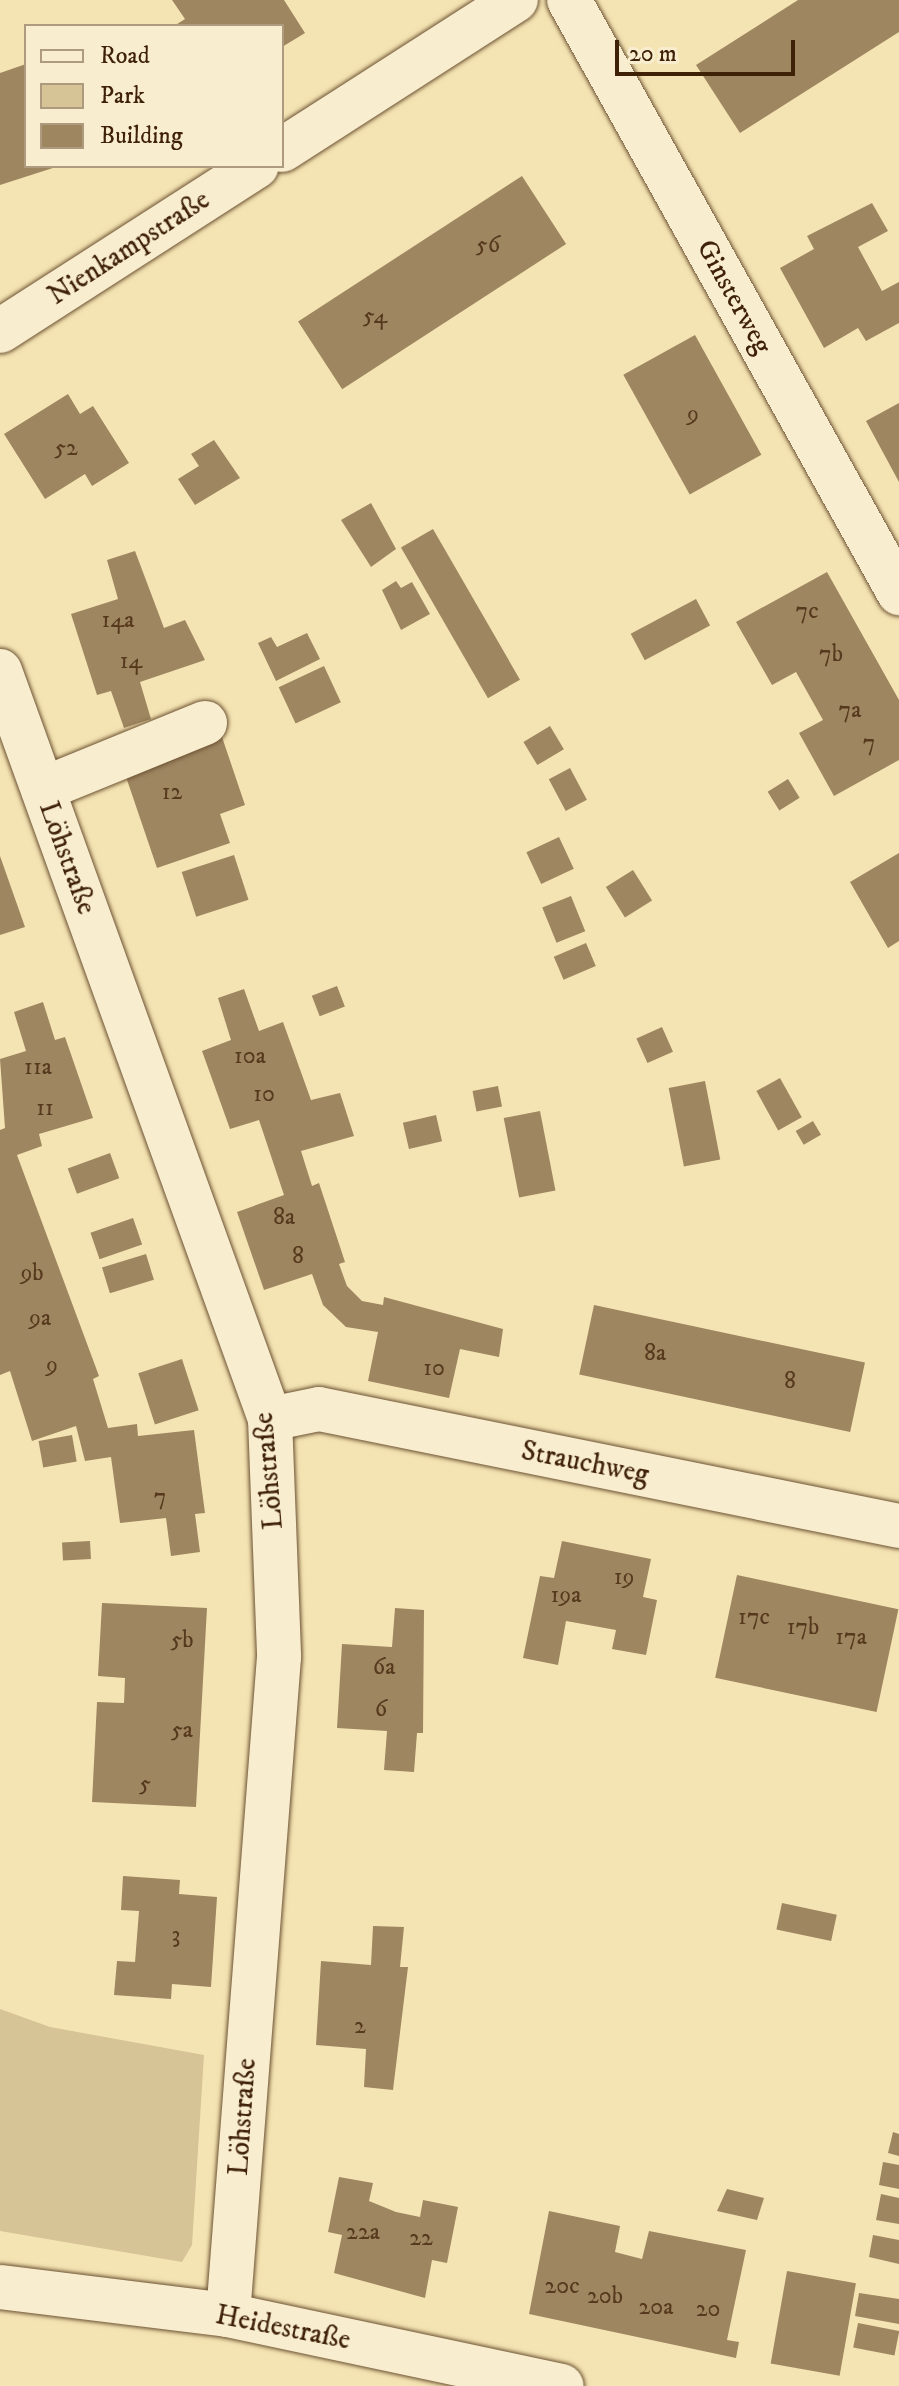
<!DOCTYPE html>
<meta charset="utf-8">
<style>
body{margin:0}
#map{position:relative;width:899px;height:2386px;overflow:hidden;background:#f5e4b3;font-family:"IM FELL DW Pica",serif}
div>[style]{position:absolute}
.green>*{inset:0;background:#d6c396}
.building>*{inset:0;background:#9e8661;transform-origin:0 0}
.roads{filter:drop-shadow(0 0 2px #6c5233) drop-shadow(0 0 2px #6c5233)}
.minor>*{height:44px;margin:-22px;padding:0 22px;transform-origin:22px;border-radius:22px;background:#f8edce}
span{translate:-50% -50%;white-space:nowrap;text-align:center;line-height:1.15;-webkit-text-stroke:6px #f8edce;paint-order:stroke}
.number-label{font-size:24px;color:#573a1e}
.number-label span{-webkit-text-stroke-width:0}
.street-label{font-size:28px;color:#3f2108}
.legend{position:absolute;left:24px;top:24px;width:260px;height:144px;box-sizing:border-box;background:#f8edce;border:2px solid #ae9b7f;margin:0;padding:10px 14px;list-style:none;font-size:24px;color:#3f2108}
.legend li{display:flex;align-items:center;gap:16px;height:40px}
.legend b{width:40px;border:2px solid #ae9b7f}
.scale{position:absolute;left:615px;top:40px;width:180px;height:36px;box-sizing:border-box;border:4px solid #3f2108;border-top:0;padding-left:10px;font-size:24px;line-height:28px;white-space:nowrap;color:#3f2108;-webkit-text-stroke:6px #f8edce;paint-order:stroke}
</style>
<div id="map">
<div class="green">
<i style="clip-path:polygon(0 2009px,50px 2027px,204px 2055px,192px 2245px,182px 2262px,0 2231px)"></i>
</div>
<div class="building">
<i style="clip-path:polygon(172px 0,284px 0,305px 33px,282px 47px,282px 26px,174px 26px,185px 19px)"></i>
<i style="clip-path:polygon(798px 0,899px 0,899px 32px,740px 133px,696px 65px)"></i>
<i style="clip-path:polygon(26px 64px,26px 166px,56px 167px,0 185px,0 73px)"></i>
<i style="left:522px;top:176px;width:81px;height:267px;rotate:57deg"></i>
<i style="clip-path:polygon(872px 203px,888px 231px,858px 247px,882px 291px,899px 282px,899px 323px,866px 341px,858px 328px,824px 348px,780px 268px,814px 249px,807px 236px)"></i>
<i style="left:695px;top:335px;width:137px;height:82px;rotate:61deg"></i>
<i style="clip-path:polygon(68px 394px,80px 414px,93px 406px,129px 463px,92px 486px,85px 474px,45px 499px,4px 434px)"></i>
<i style="clip-path:polygon(899px 403px,899px 482px,866px 421px)"></i>
<i style="clip-path:polygon(214px 440px,240px 478px,195px 505px,178px 479px,199px 466px,191px 454px)"></i>
<i style="clip-path:polygon(371px 503px,396px 549px,371px 567px,341px 520px)"></i>
<i style="left:433px;top:529px;width:174px;height:37px;rotate:60deg"></i>
<i style="clip-path:polygon(135px 551px,164px 628px,185px 620px,205px 660px,140px 682px,151px 719px,124px 728px,111px 691px,97px 695px,71px 614px,118px 599px,107px 560px)"></i>
<i style="clip-path:polygon(827px 572px,899px 700px,899px 760px,834px 796px,799px 733px,823px 720px,796px 672px,772px 685px,736px 622px)"></i>
<i style="clip-path:polygon(396px 581px,401px 588px,412px 582px,430px 614px,401px 630px,382px 590px)"></i>
<i style="left:696px;top:599px;width:30px;height:74px;rotate:62deg"></i>
<i style="clip-path:polygon(307px 633px,320px 659px,276px 681px,258px 643px,271px 637px,277px 647px)"></i>
<i style="left:324px;top:666px;width:40px;height:50px;rotate:65deg"></i>
<i style="left:550px;top:726px;width:27px;height:31px;rotate:59deg"></i>
<i style="clip-path:polygon(222px 737px,245px 805px,220px 814px,230px 843px,157px 868px,124px 771px)"></i>
<i style="left:570px;top:768px;width:36px;height:24px;rotate:62deg"></i>
<i style="left:788px;top:779px;width:22px;height:24px;rotate:58deg"></i>
<i style="left:559px;top:837px;width:35px;height:36px;rotate:65deg"></i>
<i style="clip-path:polygon(899px 853px,899px 941px,888px 948px,850px 882px)"></i>
<i style="left:234px;top:855px;width:47px;height:55px;rotate:72deg"></i>
<i style="clip-path:polygon(0 856px,25px 927px,0 935px)"></i>
<i style="left:633px;top:870px;width:36px;height:32px;rotate:58deg"></i>
<i style="left:571px;top:896px;width:38px;height:31px;rotate:68deg"></i>
<i style="left:586px;top:943px;width:25px;height:35px;rotate:67deg"></i>
<i style="left:337px;top:986px;width:22px;height:27px;rotate:69deg"></i>
<i style="clip-path:polygon(244px 989px,259px 1031px,283px 1022px,311px 1100px,340px 1093px,354px 1136px,301px 1151px,312px 1186px,319px 1183px,345px 1262px,339px 1264px,347px 1286px,362px 1301px,383px 1305px,384px 1297px,503px 1329px,499px 1357px,460px 1349px,449px 1398px,368px 1381px,378px 1332px,346px 1327px,323px 1305px,312px 1274px,264px 1290px,237px 1212px,284px 1195px,259px 1120px,230px 1129px,202px 1051px,231px 1040px,218px 998px)"></i>
<i style="clip-path:polygon(43px 1002px,55px 1040px,65px 1037px,93px 1118px,39px 1134px,42px 1146px,17px 1155px,99px 1376px,93px 1379px,108px 1428px,137px 1424px,138px 1436px,194px 1430px,205px 1513px,195px 1514px,200px 1552px,171px 1556px,166px 1518px,120px 1523px,111px 1457px,85px 1461px,76px 1426px,32px 1441px,10px 1371px,0 1375px,0 1130px,5px 1128px,0 1059px,26px 1051px,14px 1012px)"></i>
<i style="left:662px;top:1027px;width:27px;height:28px;rotate:66deg"></i>
<i style="left:780px;top:1078px;width:45px;height:27px;rotate:61deg"></i>
<i style="left:705px;top:1081px;width:80px;height:37px;rotate:79deg"></i>
<i style="left:498px;top:1086px;width:21px;height:26px;rotate:79deg"></i>
<i style="left:540px;top:1111px;width:81px;height:37px;rotate:79deg"></i>
<i style="left:436px;top:1115px;width:27px;height:34px;rotate:77deg"></i>
<i style="left:813px;top:1121px;width:16px;height:20px;rotate:60deg"></i>
<i style="left:110px;top:1153px;width:27px;height:45px;rotate:70deg"></i>
<i style="left:133px;top:1218px;width:28px;height:45px;rotate:71deg"></i>
<i style="left:146px;top:1254px;width:27px;height:46px;rotate:73deg"></i>
<i style="left:594px;top:1305px;width:277px;height:71px;rotate:12deg"></i>
<i style="left:182px;top:1359px;width:54px;height:46px;rotate:72deg"></i>
<i style="left:72px;top:1435px;width:27px;height:34px;rotate:80deg"></i>
<i style="left:90px;top:1541px;width:18px;height:28px;rotate:87deg"></i>
<i style="clip-path:polygon(562px 1541px,651px 1559px,643px 1597px,657px 1600px,646px 1655px,612px 1649px,616px 1630px,566px 1621px,558px 1665px,523px 1658px,540px 1576px,554px 1578px)"></i>
<i style="left:737px;top:1575px;width:165px;height:105px;rotate:12deg"></i>
<i style="clip-path:polygon(102px 1603px,207px 1608px,196px 1807px,92px 1802px,97px 1702px,124px 1703px,125px 1678px,98px 1676px)"></i>
<i style="clip-path:polygon(395px 1608px,424px 1610px,423px 1733px,417px 1733px,414px 1772px,384px 1770px,387px 1731px,337px 1728px,342px 1644px,392px 1647px)"></i>
<i style="clip-path:polygon(123px 1876px,180px 1880px,179px 1894px,217px 1897px,211px 1987px,172px 1984px,171px 1999px,114px 1995px,117px 1961px,135px 1962px,139px 1911px,121px 1910px)"></i>
<i style="left:782px;top:1903px;width:56px;height:27px;rotate:12deg"></i>
<i style="clip-path:polygon(373px 1926px,404px 1927px,400px 1967px,408px 1967px,393px 2090px,364px 2087px,366px 2049px,316px 2045px,321px 1961px,371px 1965px)"></i>
<i style="clip-path:polygon(893px 2132px,899px 2134px,899px 2156px,888px 2153px)"></i>
<i style="clip-path:polygon(883px 2162px,899px 2165px,899px 2189px,879px 2185px)"></i>
<i style="clip-path:polygon(339px 2177px,373px 2183px,369px 2201px,396px 2212px,420px 2217px,423px 2200px,458px 2207px,447px 2263px,432px 2260px,425px 2298px,334px 2273px,342px 2235px,328px 2232px)"></i>
<i style="clip-path:polygon(727px 2189px,764px 2198px,757px 2220px,717px 2211px)"></i>
<i style="clip-path:polygon(881px 2194px,899px 2198px,899px 2224px,876px 2220px)"></i>
<i style="clip-path:polygon(549px 2211px,620px 2226px,615px 2252px,642px 2259px,649px 2231px,746px 2250px,727px 2340px,739px 2342px,736px 2358px,529px 2314px)"></i>
<i style="clip-path:polygon(873px 2235px,899px 2240px,899px 2264px,869px 2257px)"></i>
<i style="left:787px;top:2271px;width:70px;height:94px;rotate:10deg"></i>
<i style="clip-path:polygon(859px 2293px,899px 2299px,899px 2324px,855px 2316px)"></i>
<i style="left:858px;top:2323px;width:42px;height:25px;rotate:11deg"></i>
</div>
<div class="roads">
<div class="minor">
<i style="left:569px;top:0;width:679px;rotate:60.9deg"></i>
<i style="left:282px;top:150px;width:278px;rotate:-32.7deg"></i>
<i style="left:0;top:331px;width:305px;rotate:-32.7deg"></i>
<i style="left:0;top:671px;width:795px;rotate:70.15deg"></i>
<i style="left:270px;top:1419px;width:238px;rotate:87.8deg"></i>
<i style="left:279px;top:1657px;width:660px;rotate:94.43deg"></i>
<i style="left:43px;top:789px;width:175px;rotate:-22.2deg"></i>
<i style="left:270px;top:1419px;width:50px;rotate:-11.5deg"></i>
<i style="left:319px;top:1409px;width:592px;rotate:11.4deg"></i>
<i style="left:0;top:2287px;width:230px;rotate:7deg"></i>
<i style="left:228px;top:2315px;width:341px;rotate:12deg"></i>
</div>
</div>
<div class="number-label">
<span style="left:488px;top:246px">56</span>
<span style="left:375px;top:317px">54</span>
<span style="left:693px;top:415px">9</span>
<span style="left:66px;top:449px">52</span>
<span style="left:807px;top:612px">7c</span>
<span style="left:118px;top:621px">14a</span>
<span style="left:831px;top:655px">7b</span>
<span style="left:131px;top:662px">14</span>
<span style="left:850px;top:711px">7a</span>
<span style="left:869px;top:744px">7</span>
<span style="left:172px;top:793px">12</span>
<span style="left:250px;top:1057px">10a</span>
<span style="left:38px;top:1068px">11a</span>
<span style="left:264px;top:1095px">10</span>
<span style="left:45px;top:1109px">11</span>
<span style="left:284px;top:1218px">8a</span>
<span style="left:298px;top:1257px">8</span>
<span style="left:32px;top:1274px">9b</span>
<span style="left:40px;top:1319px">9a</span>
<span style="left:655px;top:1354px">8a</span>
<span style="left:52px;top:1366px">9</span>
<span style="left:434px;top:1369px">10</span>
<span style="left:790px;top:1382px">8</span>
<span style="left:160px;top:1498px">7</span>
<span style="left:624px;top:1578px">19</span>
<span style="left:566px;top:1596px">19a</span>
<span style="left:754px;top:1618px">17c</span>
<span style="left:803px;top:1628px">17b</span>
<span style="left:851px;top:1638px">17a</span>
<span style="left:182px;top:1641px">5b</span>
<span style="left:384px;top:1668px">6a</span>
<span style="left:381px;top:1710px">6</span>
<span style="left:182px;top:1731px">5a</span>
<span style="left:145px;top:1785px">5</span>
<span style="left:176px;top:1936px">3</span>
<span style="left:360px;top:2027px">2</span>
<span style="left:363px;top:2233px">22a</span>
<span style="left:421px;top:2239px">22</span>
<span style="left:562px;top:2287px">20c</span>
<span style="left:605px;top:2297px">20b</span>
<span style="left:656px;top:2308px">20a</span>
<span style="left:708px;top:2310px">20</span>
</div>
<div class="street-label">
<span style="left:129px;top:248px;rotate:-33deg">Nienkampstraße</span>
<span style="left:734px;top:297px;rotate:61deg">Ginsterweg</span>
<span style="left:67px;top:858px;rotate:70deg">Löhstraße</span>
<span style="left:585px;top:1463px;rotate:11deg">Strauchweg</span>
<span style="left:269px;top:1471px;rotate:-95deg">Löhstraße</span>
<span style="left:243px;top:2117px;rotate:-86deg">Löhstraße</span>
<span style="left:283px;top:2328px;rotate:11deg">Heidestraße</span>
</div>
<ul class="legend">
<li><b style="height:10px;background:#f8edce"></b>Road</li>
<li><b style="height:22px;background:#d6c396"></b>Park</li>
<li><b style="height:22px;background:#9e8661"></b>Building</li>
</ul>
<div class="scale">20 m</div>
</div>
